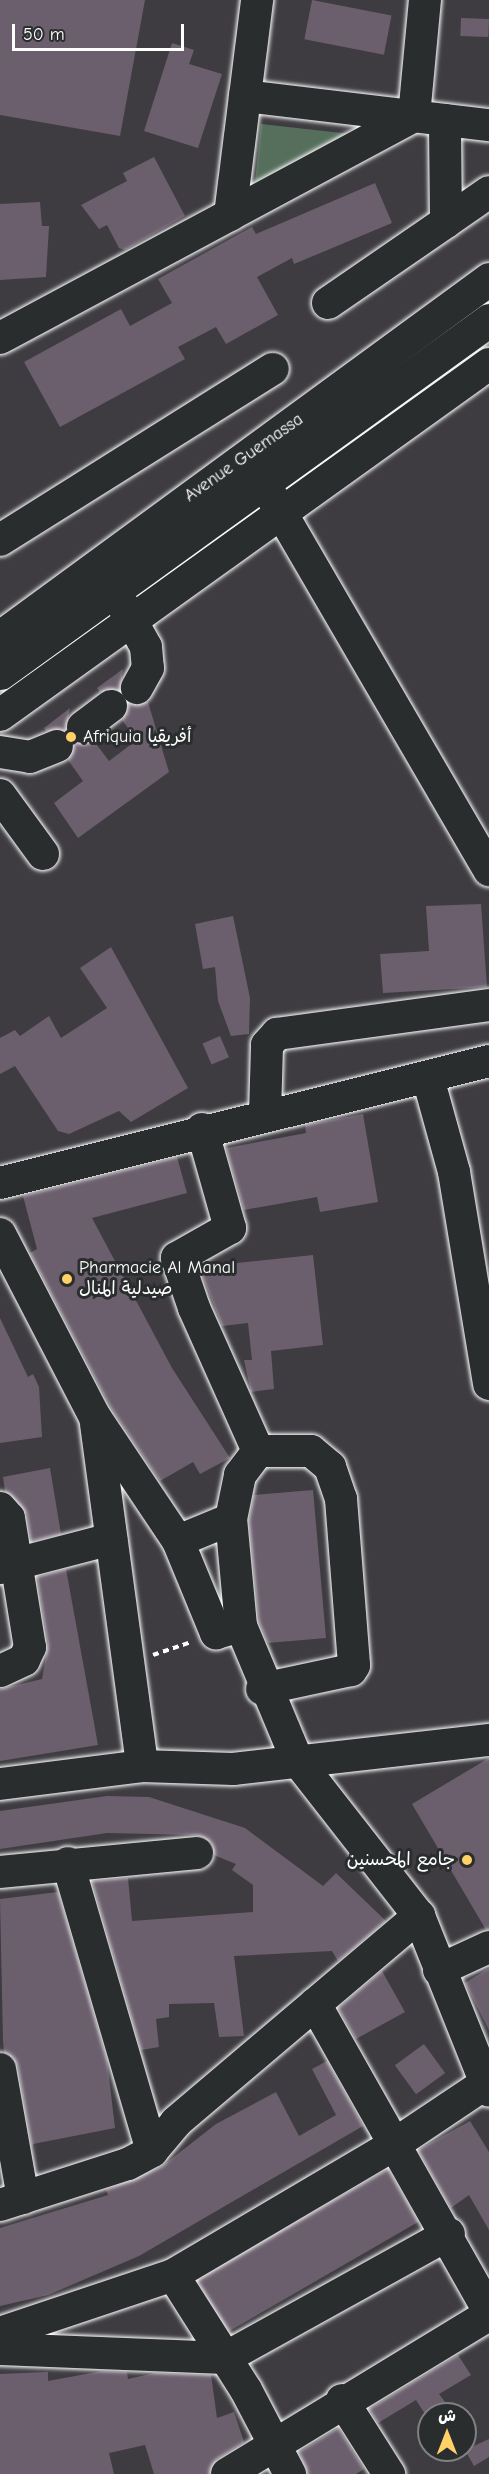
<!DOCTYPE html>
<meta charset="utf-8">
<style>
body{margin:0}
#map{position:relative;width:489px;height:2474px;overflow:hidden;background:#3e3c41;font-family:"Comic Neue","Playpen Sans Arabic",sans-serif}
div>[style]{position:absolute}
.green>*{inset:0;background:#566f5d}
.building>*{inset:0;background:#6b5f6d;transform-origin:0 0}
.path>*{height:4px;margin-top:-2px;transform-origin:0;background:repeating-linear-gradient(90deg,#fff 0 6px,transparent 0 10.5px)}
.roads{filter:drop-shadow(0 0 2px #fff) drop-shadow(0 0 2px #fff)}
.minor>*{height:32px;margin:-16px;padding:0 16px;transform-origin:16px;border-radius:16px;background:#2a2d2e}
.major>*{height:33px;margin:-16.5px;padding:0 16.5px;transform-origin:16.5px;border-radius:16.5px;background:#2a2d2e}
.dots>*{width:16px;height:16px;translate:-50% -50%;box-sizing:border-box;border:3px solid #2a2d2e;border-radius:50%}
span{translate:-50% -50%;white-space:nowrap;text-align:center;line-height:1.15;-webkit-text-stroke:6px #2a2d2e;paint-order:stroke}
.street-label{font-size:18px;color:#fff}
.poi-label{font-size:18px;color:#fff}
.left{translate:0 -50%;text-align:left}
.right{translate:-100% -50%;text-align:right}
.north{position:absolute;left:417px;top:2402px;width:60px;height:60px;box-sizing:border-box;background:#2a2d2e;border:2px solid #7f8182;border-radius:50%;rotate:0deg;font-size:16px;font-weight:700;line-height:24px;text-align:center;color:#fff}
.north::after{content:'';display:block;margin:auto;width:21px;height:27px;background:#ffd166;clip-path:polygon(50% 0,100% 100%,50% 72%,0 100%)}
.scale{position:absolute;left:12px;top:24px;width:172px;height:27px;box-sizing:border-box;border:3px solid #fff;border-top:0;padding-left:8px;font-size:18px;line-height:21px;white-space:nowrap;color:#fff;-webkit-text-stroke:4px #2a2d2e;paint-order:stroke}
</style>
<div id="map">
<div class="green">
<i style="clip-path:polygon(261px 124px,351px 134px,255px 182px)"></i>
</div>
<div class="building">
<i style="clip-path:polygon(0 0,145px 0,120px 136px,0 115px)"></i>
<i style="left:312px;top:0;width:81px;height:40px;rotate:11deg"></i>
<i style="left:461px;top:18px;width:28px;height:18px;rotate:2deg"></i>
<i style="clip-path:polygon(172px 43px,194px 50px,189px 64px,222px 74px,198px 148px,144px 131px)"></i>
<i style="clip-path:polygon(154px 157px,185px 216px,125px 250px,119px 248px,107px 225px,99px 229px,81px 205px,127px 181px,123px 173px)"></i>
<i style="clip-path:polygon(375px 183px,392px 223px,294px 264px,292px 258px,257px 277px,278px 315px,226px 344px,216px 327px,178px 347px,185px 359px,60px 427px,24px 362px,121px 309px,130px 326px,172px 303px,158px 279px,252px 227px,256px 234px)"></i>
<i style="clip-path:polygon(40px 202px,42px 226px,49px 226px,46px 277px,0 280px,0 204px)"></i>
<i style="clip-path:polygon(123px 669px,120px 691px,100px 692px,97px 688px)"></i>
<i style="clip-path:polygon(148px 702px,169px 772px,78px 838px,54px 803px,83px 781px,68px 760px,74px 742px,94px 741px,109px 761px,137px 740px,122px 720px,129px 704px)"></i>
<i style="clip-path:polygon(70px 708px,66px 731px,46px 731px,44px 728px)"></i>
<i style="clip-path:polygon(481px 904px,487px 987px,383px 993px,380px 954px,429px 951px,426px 906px)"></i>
<i style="clip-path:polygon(233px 916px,250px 998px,249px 1034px,231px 1036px,218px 1001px,215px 967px,203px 969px,195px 924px)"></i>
<i style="clip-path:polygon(111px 947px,188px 1088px,131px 1122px,119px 1111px,69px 1134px,58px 1131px,15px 1066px,0 1074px,0 1038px,15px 1030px,20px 1036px,49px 1016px,61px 1038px,107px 1008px,80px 968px)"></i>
<i style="left:220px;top:1036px;width:23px;height:19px;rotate:67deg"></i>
<i style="clip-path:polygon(363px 1114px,378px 1202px,320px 1212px,317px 1197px,244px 1210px,226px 1148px,306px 1133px,305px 1125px)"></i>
<i style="clip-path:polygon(177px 1157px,187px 1193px,92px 1218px,172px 1368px,230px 1458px,200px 1474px,193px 1462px,160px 1481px,111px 1408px,30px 1253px,37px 1249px,23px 1196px)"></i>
<i style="clip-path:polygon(313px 1255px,323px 1345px,271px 1351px,274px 1389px,251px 1392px,244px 1360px,252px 1360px,248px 1323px,222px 1326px,199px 1267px)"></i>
<i style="clip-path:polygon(0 1318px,28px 1377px,33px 1374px,39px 1387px,42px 1437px,0 1443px)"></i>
<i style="clip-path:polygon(50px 1468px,61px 1534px,31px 1541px,27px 1514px,5px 1491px,3px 1477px)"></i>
<i style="clip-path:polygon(313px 1490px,326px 1638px,268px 1643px,259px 1622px,249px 1520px,254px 1495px)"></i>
<i style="clip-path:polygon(66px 1569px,98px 1745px,0 1761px,0 1689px,42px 1679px,48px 1644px,37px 1577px)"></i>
<i style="clip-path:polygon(489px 1758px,489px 1929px,486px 1930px,412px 1804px)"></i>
<i style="clip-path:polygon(107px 1796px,149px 1797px,245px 1828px,323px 1886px,336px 1873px,386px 1921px,338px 1961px,332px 1951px,234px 1956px,244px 2036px,219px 2037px,214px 2003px,169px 2004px,169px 2017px,156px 2019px,159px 2047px,141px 2050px,92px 1881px,128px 1878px,132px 1921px,253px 1912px,253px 1885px,232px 1870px,236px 1864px,214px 1855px,211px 1842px,196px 1835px,107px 1833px,0 1849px,0 1811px)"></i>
<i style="clip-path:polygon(58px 1892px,107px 2060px,115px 2128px,33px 2144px,32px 2148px,18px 2066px,4px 2052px,3px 2040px,0 1899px)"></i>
<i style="clip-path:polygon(489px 1968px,489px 2030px,465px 1983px)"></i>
<i style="clip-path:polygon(382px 1971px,405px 2012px,356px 2039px,338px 2008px)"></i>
<i style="left:424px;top:2044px;width:36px;height:36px;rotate:54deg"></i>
<i style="clip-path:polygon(327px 2061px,363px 2126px,139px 2256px,48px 2295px,0 2306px,0 2228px,108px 2195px,106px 2190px,161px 2167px,216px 2124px,276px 2092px,299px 2136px,336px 2115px,312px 2069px)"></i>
<i style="clip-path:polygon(470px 2121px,489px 2152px,489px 2230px,469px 2195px,451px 2208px,418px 2150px)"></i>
<i style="left:388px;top:2169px;width:61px;height:221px;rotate:60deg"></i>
<i style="clip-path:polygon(458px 2355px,471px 2375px,439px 2394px,454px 2414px,425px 2414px,416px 2400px,378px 2423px,369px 2409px)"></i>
<i style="clip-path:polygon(102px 2371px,127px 2372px,128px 2379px,155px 2373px,211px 2375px,217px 2418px,234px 2412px,244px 2442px,217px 2459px,209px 2474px,154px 2474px,145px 2445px,109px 2453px,114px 2474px,0 2474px,0 2374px,48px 2372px,48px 2381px)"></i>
<i style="clip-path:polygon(338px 2428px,364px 2469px,356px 2474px,308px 2474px,299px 2452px)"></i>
<i style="clip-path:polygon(489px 2439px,489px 2457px,474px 2466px,465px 2450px)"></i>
</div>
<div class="path">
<i style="left:153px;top:1655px;width:40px;rotate:-18.9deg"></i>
</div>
<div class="roads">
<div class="minor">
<i style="left:245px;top:96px;width:246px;rotate:6.8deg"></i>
<i style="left:230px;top:215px;width:217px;rotate:-82.8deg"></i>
<i style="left:446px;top:222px;width:52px;rotate:-34.9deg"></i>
<i style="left:328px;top:303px;width:143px;rotate:-34.5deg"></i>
<i style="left:446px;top:222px;width:102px;rotate:-90.6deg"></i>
<i style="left:0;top:338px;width:470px;rotate:-28.2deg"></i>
<i style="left:414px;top:116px;width:117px;rotate:-84.6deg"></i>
<i style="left:272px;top:497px;width:432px;rotate:59.8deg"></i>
<i style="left:0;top:540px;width:322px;rotate:-32.1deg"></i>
<i style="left:121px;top:602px;width:51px;rotate:60.9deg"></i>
<i style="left:146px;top:647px;width:21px;rotate:85deg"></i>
<i style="left:148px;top:668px;width:23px;rotate:119deg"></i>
<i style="left:0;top:715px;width:602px;rotate:-35.67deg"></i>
<i style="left:83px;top:727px;width:35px;rotate:-37deg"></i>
<i style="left:0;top:752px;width:30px;rotate:9deg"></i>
<i style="left:30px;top:757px;width:29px;rotate:-22deg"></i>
<i style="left:0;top:795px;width:73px;rotate:53.9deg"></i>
<i style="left:428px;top:1078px;width:98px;rotate:74.5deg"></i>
<i style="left:454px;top:1172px;width:215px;rotate:80.6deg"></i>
<i style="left:265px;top:1114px;width:69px;rotate:-88.3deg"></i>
<i style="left:267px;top:1045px;width:15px;rotate:-48deg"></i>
<i style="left:277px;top:1034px;width:214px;rotate:-7.8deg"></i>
<i style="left:202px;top:1129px;width:103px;rotate:74.2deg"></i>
<i style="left:230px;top:1228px;width:61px;rotate:150.5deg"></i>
<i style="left:177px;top:1258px;width:53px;rotate:71.2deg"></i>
<i style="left:194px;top:1308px;width:157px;rotate:65.9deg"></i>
<i style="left:258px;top:1451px;width:53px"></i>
<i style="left:311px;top:1451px;width:25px;rotate:40deg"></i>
<i style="left:330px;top:1467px;width:34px;rotate:71deg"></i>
<i style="left:341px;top:1499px;width:167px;rotate:85.5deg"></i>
<i style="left:354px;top:1665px;width:6px;rotate:121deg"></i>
<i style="left:351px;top:1670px;width:91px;rotate:167.9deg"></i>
<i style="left:0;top:1183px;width:504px;rotate:-14.01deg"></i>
<i style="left:0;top:1234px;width:206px;rotate:62.6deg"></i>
<i style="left:95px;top:1417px;width:149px;rotate:56.2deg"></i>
<i style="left:178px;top:1541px;width:100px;rotate:67.6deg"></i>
<i style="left:216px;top:1633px;width:26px;rotate:-16deg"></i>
<i style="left:241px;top:1626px;width:145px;rotate:67.3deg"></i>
<i style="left:297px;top:1760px;width:198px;rotate:52deg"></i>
<i style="left:419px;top:1916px;width:188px;rotate:68.2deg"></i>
<i style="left:96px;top:1424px;width:345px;rotate:82.3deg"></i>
<i style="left:0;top:1508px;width:13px;rotate:48deg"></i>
<i style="left:9px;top:1518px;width:131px;rotate:80.8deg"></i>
<i style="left:30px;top:1647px;width:14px;rotate:115deg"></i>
<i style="left:24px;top:1660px;width:26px;rotate:155deg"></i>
<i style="left:178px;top:1541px;width:57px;rotate:-22.5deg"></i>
<i style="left:0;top:1568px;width:115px;rotate:-14.6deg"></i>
<i style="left:241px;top:1626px;width:107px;rotate:-95.3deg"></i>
<i style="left:231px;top:1519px;width:45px;rotate:-78.4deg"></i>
<i style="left:240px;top:1475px;width:30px;rotate:-53deg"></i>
<i style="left:0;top:1784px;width:143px;rotate:-7.2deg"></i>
<i style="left:142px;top:1766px;width:91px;rotate:1.9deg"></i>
<i style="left:233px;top:1769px;width:258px;rotate:-6.5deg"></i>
<i style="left:0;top:1872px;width:198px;rotate:-5.5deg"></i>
<i style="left:439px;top:1970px;width:55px;rotate:-24.7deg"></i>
<i style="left:315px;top:2004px;width:353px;rotate:60.5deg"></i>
<i style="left:0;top:2069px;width:131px;rotate:79.9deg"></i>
<i style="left:152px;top:2151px;width:38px;rotate:-50deg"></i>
<i style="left:176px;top:2122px;width:319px;rotate:-40.3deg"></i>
<i style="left:0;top:2205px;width:134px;rotate:-17.8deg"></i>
<i style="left:128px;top:2164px;width:27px;rotate:-28deg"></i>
<i style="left:152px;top:2151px;width:300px;rotate:-106.3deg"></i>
<i style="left:173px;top:2275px;width:136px;rotate:57.6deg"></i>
<i style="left:246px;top:2390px;width:95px;rotate:62.4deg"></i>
<i style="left:0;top:2333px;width:182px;rotate:-18.5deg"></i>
<i style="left:173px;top:2275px;width:258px;rotate:-30.5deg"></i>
<i style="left:395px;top:2144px;width:113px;rotate:-33.8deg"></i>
<i style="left:0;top:2349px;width:225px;rotate:2.3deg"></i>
<i style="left:225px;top:2358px;width:256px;rotate:-29deg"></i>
<i style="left:342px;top:2400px;width:88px;rotate:57.6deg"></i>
<i style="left:227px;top:2474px;width:306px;rotate:-31.3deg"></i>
</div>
<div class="major">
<i style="left:0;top:637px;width:606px;rotate:-36.21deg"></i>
<i style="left:0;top:673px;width:603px;rotate:-35.82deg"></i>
</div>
</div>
<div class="dots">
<i style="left:71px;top:737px;background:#ffd166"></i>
<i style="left:67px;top:1279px;background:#ffd166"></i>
<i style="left:467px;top:1860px;background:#ffd166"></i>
</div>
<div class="street-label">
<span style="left:244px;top:458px;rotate:-35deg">Avenue Guemassa</span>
</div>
<div class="poi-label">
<span class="left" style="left:83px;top:737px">Afriquia أفريقيا</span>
<span class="left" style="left:79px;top:1279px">Pharmacie Al Manal<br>صيدلية المنال</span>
<span class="right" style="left:455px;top:1860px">جامع المحسنين</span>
</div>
<div class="north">ش</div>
<div class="scale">50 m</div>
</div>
